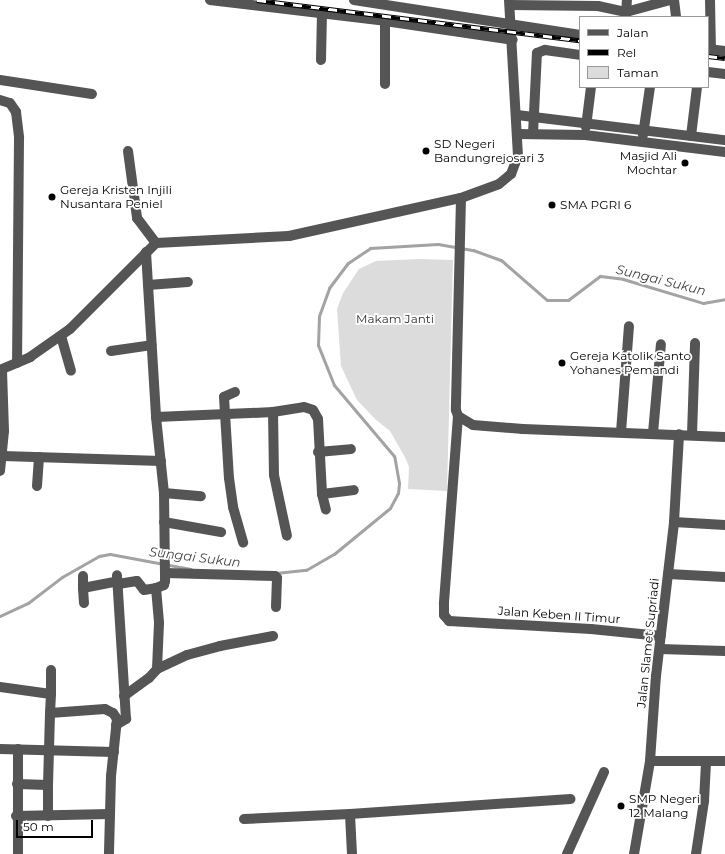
<!DOCTYPE html>
<style>
body{margin:0}
#map{position:relative;width:725px;height:854px;overflow:hidden;background:#fff;font-family:Montserrat,sans-serif}
div>[style]{position:absolute}
.green>*{inset:0;background:#dcdcdc}
.stream>*{height:3px;margin:-1.5px;padding:0 1.5px;transform-origin:1.5px;border-radius:1.5px;background:#a3a3a3}
.minor>*{height:10px;margin:-5px;padding:0 5px;transform-origin:5px;border-radius:5px;background:#555}
.rail>*{height:4.5px;margin-top:-2.25px;transform-origin:0;background:repeating-linear-gradient(90deg,#fff 0 9px,#000 0 18px);box-sizing:border-box;border-block:1px solid #000}
.dots>*{width:11px;height:11px;translate:-50% -50%;box-sizing:border-box;border:2px solid #fff;border-radius:50%}
span{translate:-50% -50%;white-space:nowrap;text-align:center;line-height:1.15;-webkit-text-stroke:3.5px #fff;paint-order:stroke}
.poi-label{font-size:12px;color:#000}
.left{translate:0 -50%;text-align:left}
.right{translate:-100% -50%;text-align:right}
.park-label{font-size:12px;color:#333}
.street-label{font-size:12px;color:#000}
.water-label{font-size:13px;color:#444;font-style:italic}
.legend{position:absolute;left:579px;top:16px;width:130px;height:72px;box-sizing:border-box;background:#fff;border:1px solid #999;margin:0;padding:5px 7px;list-style:none;font-size:12px;color:#000}
.legend li{display:flex;align-items:center;gap:8px;height:20px}
.legend b{width:20px;border:1px solid #999}
.scale{position:absolute;left:16px;top:820px;width:77px;height:18px;box-sizing:border-box;border:2px solid #000;border-top:0;padding-left:5px;font-size:12px;line-height:14px;white-space:nowrap;color:#000;-webkit-text-stroke:3px #fff;paint-order:stroke}
</style>
<div id="map">
<div class="green">
<i style="clip-path:polygon(419px 259px,453px 260px,447px 491px,408px 489px,409px 467px,406px 459px,390px 431px,375px 419px,357px 400px,341px 366px,337px 309px,343px 293px,359px 269px,376px 261px)"></i>
</div>
<div class="stream">
<i style="left:276px;top:573px;width:30px;rotate:-6deg"></i>
<i style="left:306px;top:570px;width:32px;rotate:-30deg"></i>
<i style="left:334px;top:554px;width:72px;rotate:-39.4deg"></i>
<i style="left:390px;top:508px;width:17px;rotate:-62deg"></i>
<i style="left:398px;top:493px;width:10px;rotate:-84deg"></i>
<i style="left:399px;top:483px;width:27px;rotate:-100deg"></i>
<i style="left:394px;top:456px;width:93px;rotate:-130.2deg"></i>
<i style="left:334px;top:385px;width:43px;rotate:-111.8deg"></i>
<i style="left:318px;top:345px;width:29px;rotate:-88deg"></i>
<i style="left:319px;top:316px;width:30px;rotate:-70deg"></i>
<i style="left:329px;top:288px;width:31px;rotate:-53deg"></i>
<i style="left:348px;top:263px;width:27px;rotate:-34deg"></i>
<i style="left:370px;top:248px;width:68px;rotate:-3.4deg"></i>
<i style="left:438px;top:244px;width:36px;rotate:10deg"></i>
<i style="left:473px;top:250px;width:30px;rotate:20deg"></i>
<i style="left:501px;top:260px;width:61px;rotate:41deg"></i>
<i style="left:547px;top:300px;width:21px"></i>
<i style="left:568px;top:300px;width:40px;rotate:-37deg"></i>
<i style="left:600px;top:276px;width:23px;rotate:7deg"></i>
<i style="left:623px;top:279px;width:84px;rotate:16.7deg"></i>
<i style="left:703px;top:303px;width:22px;rotate:-10deg"></i>
<i style="left:0;top:616px;width:31px;rotate:-25deg"></i>
<i style="left:28px;top:603px;width:43px;rotate:-37.4deg"></i>
<i style="left:62px;top:577px;width:43px;rotate:-29.6deg"></i>
<i style="left:99px;top:556px;width:11px;rotate:-10deg"></i>
<i style="left:110px;top:554px;width:82px;rotate:10.5deg"></i>
</div>
<div class="minor">
<i style="left:210px;top:0;width:176px;rotate:6.8deg"></i>
<i style="left:385px;top:21px;width:129px;rotate:8.4deg"></i>
<i style="left:354px;top:0;width:229px;rotate:8.8deg"></i>
<i style="left:674px;top:0;width:17px;rotate:83deg"></i>
<i style="left:710px;top:0;width:50px;rotate:88.9deg"></i>
<i style="left:510px;top:5px;width:88px;rotate:0.7deg"></i>
<i style="left:598px;top:6px;width:29px;rotate:12deg"></i>
<i style="left:626px;top:12px;width:46px;rotate:-15.3deg"></i>
<i style="left:626px;top:17px;width:17px;rotate:-87deg"></i>
<i style="left:708px;top:49px;width:17px;rotate:7deg"></i>
<i style="left:321px;top:60px;width:46px;rotate:-88.8deg"></i>
<i style="left:708px;top:72px;width:17px;rotate:7deg"></i>
<i style="left:0;top:80px;width:93px;rotate:8.7deg"></i>
<i style="left:385px;top:84px;width:63px;rotate:-90deg"></i>
<i style="left:0;top:100px;width:10px;rotate:17deg"></i>
<i style="left:10px;top:103px;width:11px;rotate:56deg"></i>
<i style="left:16px;top:112px;width:26px;rotate:83deg"></i>
<i style="left:19px;top:138px;width:225px;rotate:90.5deg"></i>
<i style="left:517px;top:115px;width:209px;rotate:6.9deg"></i>
<i style="left:586px;top:127px;width:40px;rotate:-82.9deg"></i>
<i style="left:518px;top:134px;width:67px;rotate:0.9deg"></i>
<i style="left:585px;top:135px;width:141px;rotate:6.9deg"></i>
<i style="left:533px;top:134px;width:81px;rotate:-87.2deg"></i>
<i style="left:537px;top:53px;width:9px;rotate:-21deg"></i>
<i style="left:545px;top:50px;width:35px;rotate:8deg"></i>
<i style="left:643px;top:135px;width:49px;rotate:-81.7deg"></i>
<i style="left:691px;top:136px;width:49px;rotate:-83deg"></i>
<i style="left:128px;top:151px;width:68px;rotate:82.3deg"></i>
<i style="left:137px;top:218px;width:31px;rotate:53deg"></i>
<i style="left:461px;top:198px;width:212px;rotate:91.4deg"></i>
<i style="left:456px;top:410px;width:6px;rotate:72deg"></i>
<i style="left:458px;top:416px;width:17px;rotate:31deg"></i>
<i style="left:473px;top:425px;width:50px;rotate:4.6deg"></i>
<i style="left:523px;top:429px;width:202px;rotate:2.3deg"></i>
<i style="left:146px;top:252px;width:165px;rotate:86.5deg"></i>
<i style="left:156px;top:417px;width:76px;rotate:84deg"></i>
<i style="left:164px;top:493px;width:88px;rotate:89.3deg"></i>
<i style="left:165px;top:581px;width:4px;rotate:104deg"></i>
<i style="left:164px;top:585px;width:9px;rotate:159deg"></i>
<i style="left:156px;top:588px;width:35px;rotate:85deg"></i>
<i style="left:159px;top:623px;width:46px;rotate:92.5deg"></i>
<i style="left:148px;top:285px;width:40px;rotate:-4.3deg"></i>
<i style="left:61px;top:336px;width:36px;rotate:74deg"></i>
<i style="left:111px;top:351px;width:41px;rotate:-8.3deg"></i>
<i style="left:0;top:370px;width:33px;rotate:-23deg"></i>
<i style="left:30px;top:357px;width:49px;rotate:-35deg"></i>
<i style="left:70px;top:329px;width:122px;rotate:-45deg"></i>
<i style="left:156px;top:243px;width:133px;rotate:-3deg"></i>
<i style="left:289px;top:236px;width:176px;rotate:-12.5deg"></i>
<i style="left:461px;top:198px;width:40px;rotate:-20.2deg"></i>
<i style="left:499px;top:184px;width:16px;rotate:-40deg"></i>
<i style="left:511px;top:174px;width:19px;rotate:-69deg"></i>
<i style="left:518px;top:156px;width:156px;rotate:-93.3deg"></i>
<i style="left:235px;top:392px;width:12px;rotate:156deg"></i>
<i style="left:224px;top:397px;width:81px;rotate:86.5deg"></i>
<i style="left:229px;top:478px;width:29px;rotate:82deg"></i>
<i style="left:233px;top:507px;width:37px;rotate:74deg"></i>
<i style="left:273px;top:412px;width:63px;rotate:89.1deg"></i>
<i style="left:274px;top:475px;width:62px;rotate:78deg"></i>
<i style="left:458px;top:416px;width:189px;rotate:94.3deg"></i>
<i style="left:444px;top:604px;width:11px;rotate:90deg"></i>
<i style="left:444px;top:615px;width:8px;rotate:50deg"></i>
<i style="left:449px;top:621px;width:142px;rotate:3.2deg"></i>
<i style="left:591px;top:629px;width:70px;rotate:5.7deg"></i>
<i style="left:156px;top:417px;width:117px;rotate:-2.4deg"></i>
<i style="left:273px;top:412px;width:31px;rotate:-9deg"></i>
<i style="left:304px;top:407px;width:9px;rotate:18deg"></i>
<i style="left:313px;top:410px;width:10px;rotate:61deg"></i>
<i style="left:318px;top:419px;width:75px;rotate:86.9deg"></i>
<i style="left:322px;top:494px;width:32px;rotate:-7deg"></i>
<i style="left:621px;top:432px;width:106px;rotate:-85.7deg"></i>
<i style="left:653px;top:433px;width:89px;rotate:-84.9deg"></i>
<i style="left:692px;top:435px;width:92px;rotate:-88.1deg"></i>
<i style="left:318px;top:452px;width:33px;rotate:-5deg"></i>
<i style="left:3px;top:456px;width:158px;rotate:1.8deg"></i>
<i style="left:0;top:471px;width:40px;rotate:-84.3deg"></i>
<i style="left:4px;top:431px;width:61px;rotate:-91.9deg"></i>
<i style="left:37px;top:486px;width:29px;rotate:-86deg"></i>
<i style="left:164px;top:493px;width:37px;rotate:5deg"></i>
<i style="left:322px;top:494px;width:16px;rotate:76deg"></i>
<i style="left:164px;top:522px;width:58px;rotate:10deg"></i>
<i style="left:674px;top:522px;width:51px;rotate:3.4deg"></i>
<i style="left:166px;top:573px;width:109px;rotate:1.6deg"></i>
<i style="left:275px;top:576px;width:3px;rotate:45deg"></i>
<i style="left:277px;top:578px;width:29px;rotate:92deg"></i>
<i style="left:668px;top:574px;width:57px;rotate:3deg"></i>
<i style="left:83px;top:576px;width:12px;rotate:90deg"></i>
<i style="left:118px;top:584px;width:19px;rotate:-9deg"></i>
<i style="left:137px;top:581px;width:11px;rotate:52deg"></i>
<i style="left:144px;top:590px;width:12px;rotate:-9deg"></i>
<i style="left:84px;top:603px;width:15px;rotate:-94deg"></i>
<i style="left:83px;top:588px;width:36px;rotate:-11deg"></i>
<i style="left:660px;top:649px;width:65px;rotate:1.8deg"></i>
<i style="left:0;top:687px;width:51px;rotate:7.8deg"></i>
<i style="left:51px;top:694px;width:19px;rotate:93deg"></i>
<i style="left:51px;top:694px;width:24px;rotate:-90deg"></i>
<i style="left:124px;top:696px;width:31px;rotate:-36deg"></i>
<i style="left:149px;top:678px;width:12px;rotate:-48deg"></i>
<i style="left:157px;top:669px;width:33px;rotate:-25deg"></i>
<i style="left:187px;top:655px;width:34px;rotate:-15deg"></i>
<i style="left:220px;top:646px;width:54px;rotate:-10.7deg"></i>
<i style="left:116px;top:725px;width:12px;rotate:-31deg"></i>
<i style="left:126px;top:719px;width:144px;rotate:-93.6deg"></i>
<i style="left:0;top:749px;width:114px;rotate:1.5deg"></i>
<i style="left:650px;top:761px;width:75px"></i>
<i style="left:17px;top:784px;width:31px;rotate:2deg"></i>
<i style="left:48px;top:785px;width:31px;rotate:90deg"></i>
<i style="left:48px;top:785px;width:72px;rotate:-88.4deg"></i>
<i style="left:50px;top:713px;width:55px;rotate:-4.2deg"></i>
<i style="left:105px;top:709px;width:9px;rotate:27deg"></i>
<i style="left:113px;top:713px;width:7px;rotate:56deg"></i>
<i style="left:117px;top:719px;width:57px;rotate:96deg"></i>
<i style="left:111px;top:776px;width:78px;rotate:91.5deg"></i>
<i style="left:16px;top:816px;width:94px;rotate:-1.2deg"></i>
<i style="left:244px;top:819px;width:106px;rotate:-2.7deg"></i>
<i style="left:18px;top:854px;width:105px;rotate:-90deg"></i>
<i style="left:352px;top:854px;width:40px;rotate:-92.9deg"></i>
<i style="left:350px;top:814px;width:221px;rotate:-3.9deg"></i>
<i style="left:567px;top:854px;width:90px;rotate:-65.7deg"></i>
<i style="left:634px;top:854px;width:94px;rotate:-80.2deg"></i>
<i style="left:650px;top:761px;width:85px;rotate:-86deg"></i>
<i style="left:656px;top:676px;width:155px;rotate:-83.3deg"></i>
<i style="left:674px;top:522px;width:88px;rotate:-86.7deg"></i>
<i style="left:696px;top:854px;width:54px;rotate:-81.4deg"></i>
<i style="left:704px;top:801px;width:39px;rotate:-87deg"></i>
</div>
<div class="rail">
<i style="left:257px;top:0;width:325px;rotate:7.1deg"></i>
<i style="left:708px;top:56px;width:17px;rotate:7deg"></i>
</div>
<div class="dots">
<i style="left:426px;top:151px;background:#000"></i>
<i style="left:685px;top:163px;background:#000"></i>
<i style="left:52px;top:197px;background:#000"></i>
<i style="left:552px;top:205px;background:#000"></i>
<i style="left:562px;top:363px;background:#000"></i>
<i style="left:621px;top:806px;background:#000"></i>
</div>
<div class="poi-label">
<span class="left" style="left:434px;top:151px">SD Negeri<br>Bandungrejosari 3</span>
<span class="right" style="left:677px;top:163px">Masjid Ali<br>Mochtar</span>
<span class="left" style="left:60px;top:197px">Gereja Kristen Injili<br>Nusantara Peniel</span>
<span class="left" style="left:560px;top:205px">SMA PGRI 6</span>
<span class="left" style="left:570px;top:363px">Gereja Katolik Santo<br>Yohanes Pemandi</span>
<span class="left" style="left:629px;top:806px">SMP Negeri<br>12 Malang</span>
</div>
<div class="park-label">
<span style="left:395px;top:319px">Makam Janti</span>
</div>
<div class="street-label">
<span style="left:559px;top:615px;rotate:4deg">Jalan Keben II Timur</span>
<span style="left:648px;top:643px;rotate:-84deg">Jalan Slamet Supriadi</span>
</div>
<div class="water-label">
<span style="left:661px;top:280px;rotate:14deg">Sungai Sukun</span>
<span style="left:195px;top:557px;rotate:7deg">Sungai Sukun</span>
</div>
<ul class="legend">
<li><b style="height:5px;background:#555"></b>Jalan</li>
<li><b style="height:5px;background:#000"></b>Rel</li>
<li><b style="height:11px;background:#dcdcdc"></b>Taman</li>
</ul>
<div class="scale">50 m</div>
</div>
